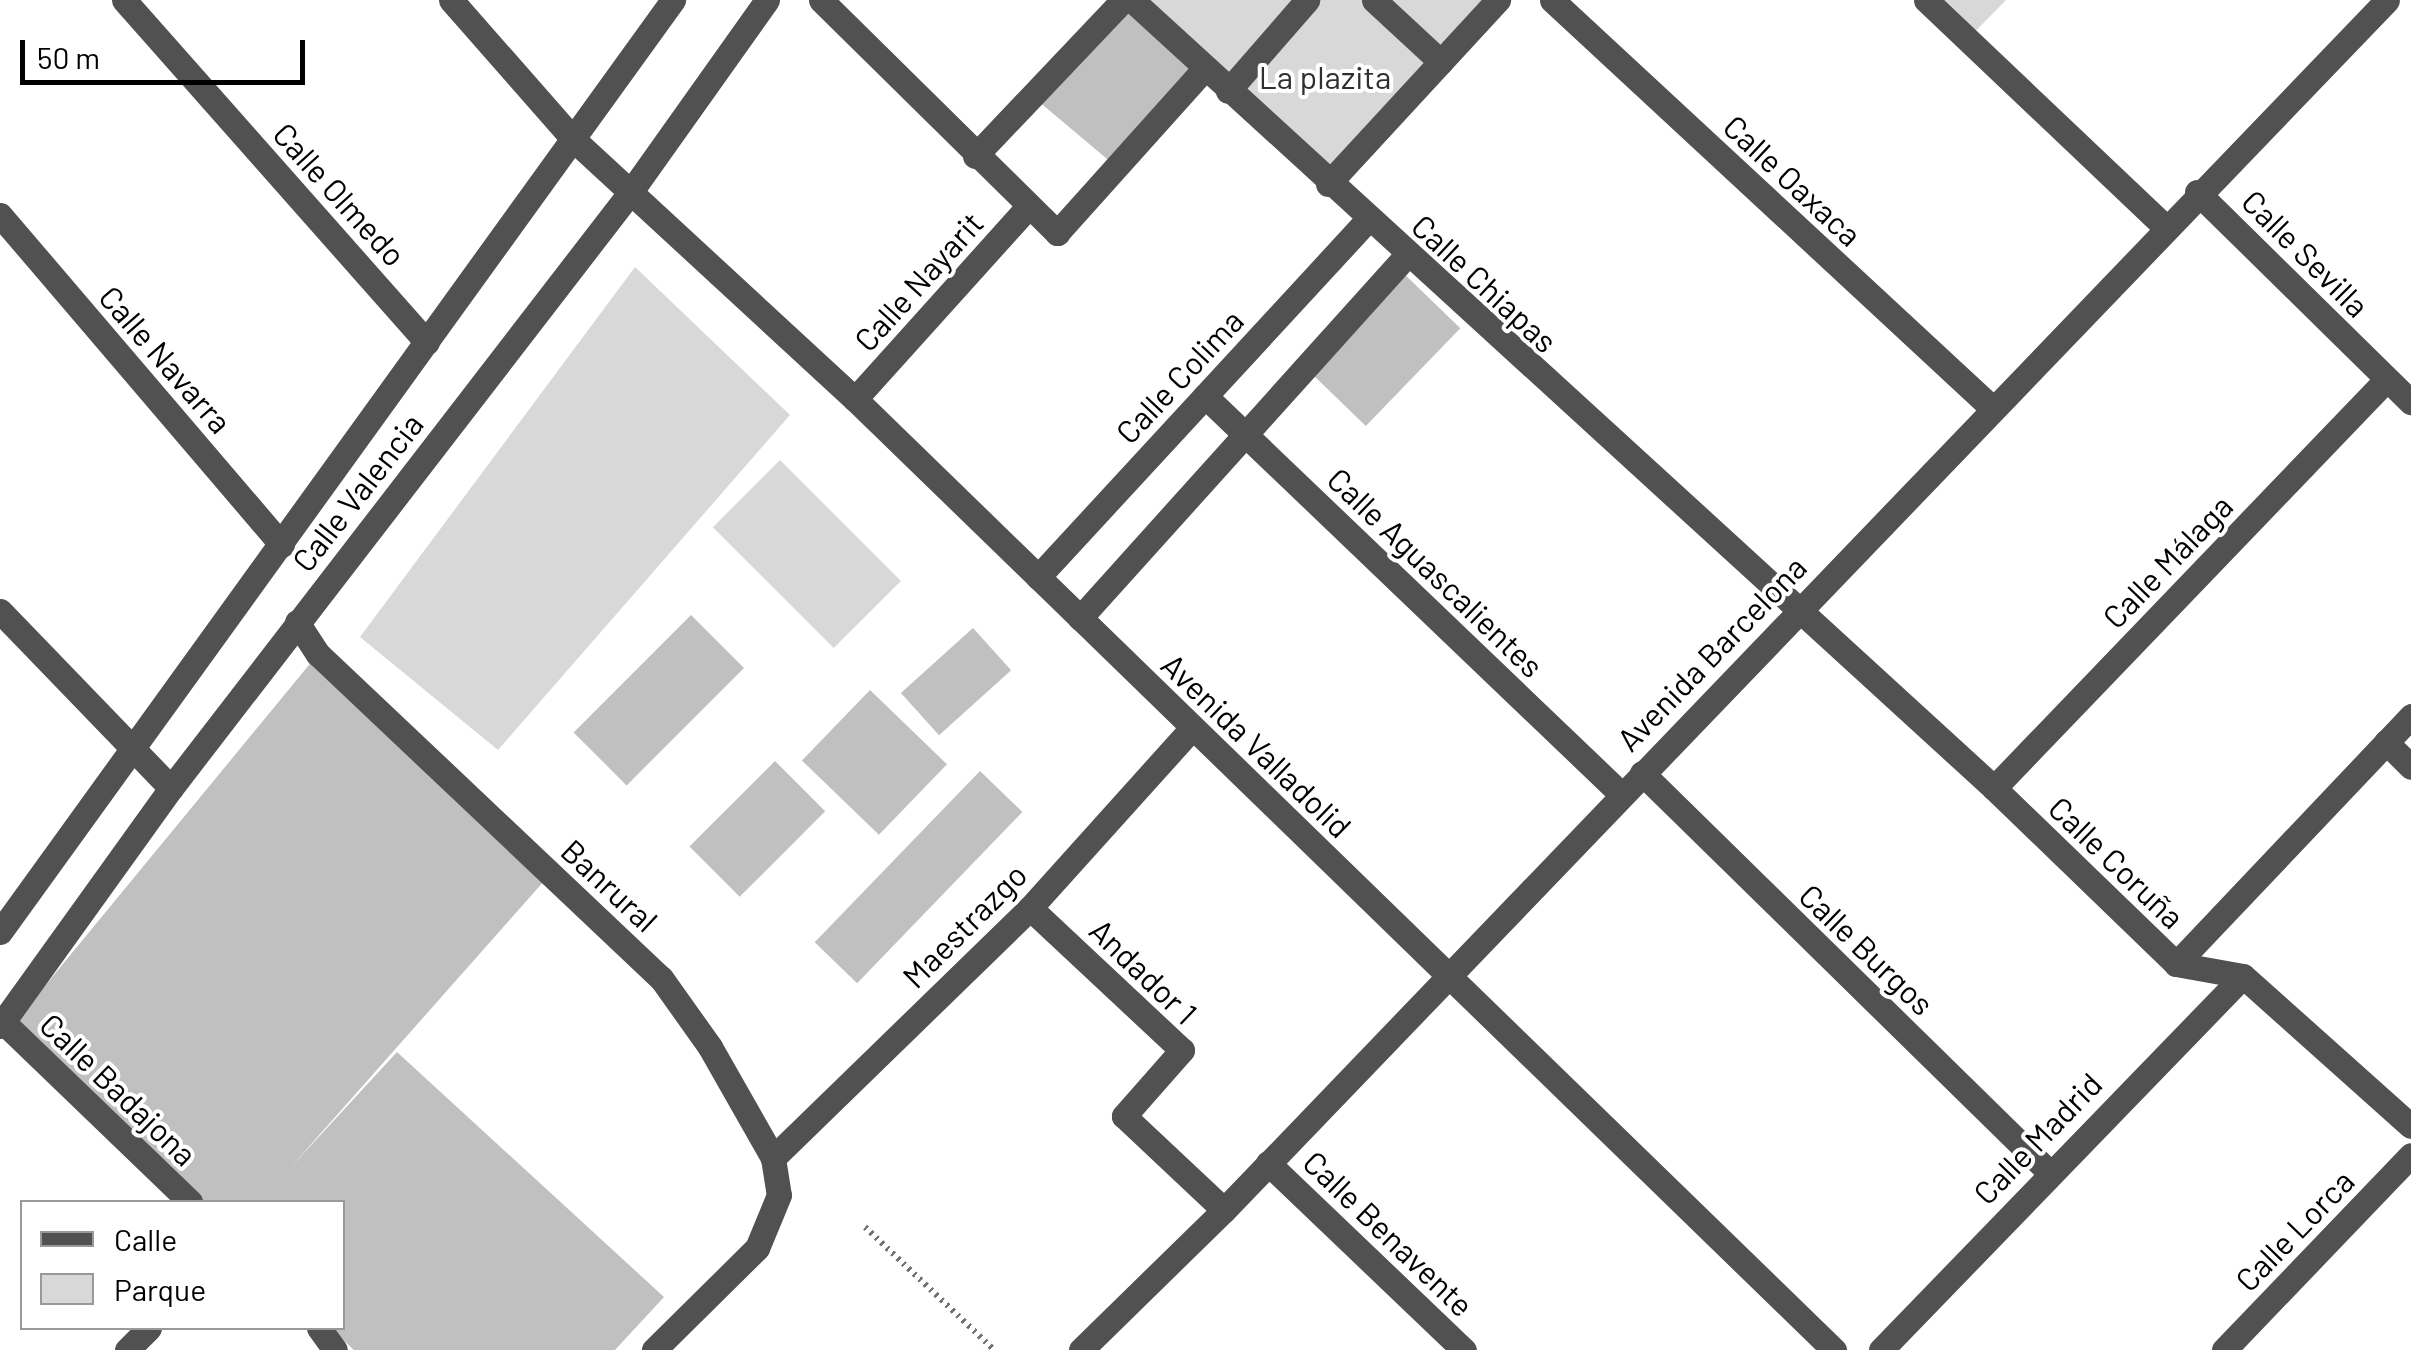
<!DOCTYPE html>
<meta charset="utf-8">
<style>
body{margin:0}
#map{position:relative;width:2411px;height:1350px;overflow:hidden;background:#fff;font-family:Barlow,sans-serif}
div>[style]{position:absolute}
.green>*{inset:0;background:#d8d8d8;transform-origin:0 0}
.building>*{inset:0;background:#c0c0c0;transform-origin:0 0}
.path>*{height:6px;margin-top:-3px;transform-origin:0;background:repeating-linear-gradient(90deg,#737373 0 2.5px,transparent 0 7.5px)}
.minor>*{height:25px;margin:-12.5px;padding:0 12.5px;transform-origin:12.5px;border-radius:12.5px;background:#515151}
span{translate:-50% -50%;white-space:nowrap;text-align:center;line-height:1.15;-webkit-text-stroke:8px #fff;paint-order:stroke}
.park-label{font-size:32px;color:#2f2f2f}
.street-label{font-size:32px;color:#000}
.legend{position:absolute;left:20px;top:1200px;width:325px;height:130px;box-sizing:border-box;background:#fff;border:2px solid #999;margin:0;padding:12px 18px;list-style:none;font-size:30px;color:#000}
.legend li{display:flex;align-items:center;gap:20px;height:50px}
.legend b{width:50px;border:2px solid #999}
.scale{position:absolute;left:20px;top:40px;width:285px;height:45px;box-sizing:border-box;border:5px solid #000;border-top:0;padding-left:12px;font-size:30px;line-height:35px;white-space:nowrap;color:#000;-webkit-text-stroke:8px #fff;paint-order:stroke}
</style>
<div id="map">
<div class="green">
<i style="clip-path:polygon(1132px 0,1503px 0,1328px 184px)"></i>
<i style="clip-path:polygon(1927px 0,2006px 0,1967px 40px)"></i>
<i style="clip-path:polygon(635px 267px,790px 415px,498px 750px,360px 637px)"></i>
<i style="left:780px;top:460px;width:171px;height:95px;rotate:45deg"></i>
</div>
<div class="building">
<i style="left:1123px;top:0;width:107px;height:132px;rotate:40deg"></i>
<i style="left:1397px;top:267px;width:88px;height:136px;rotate:44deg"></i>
<i style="left:691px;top:615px;width:75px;height:166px;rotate:45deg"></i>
<i style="left:973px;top:628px;width:57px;height:97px;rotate:48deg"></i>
<i style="clip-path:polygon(318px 654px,545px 880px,290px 1168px,397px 1052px,664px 1297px,615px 1350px,354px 1350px,330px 1328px,342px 1328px,342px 1202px,200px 1202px,16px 1021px)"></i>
<i style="left:870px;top:690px;width:107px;height:98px;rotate:44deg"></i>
<i style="left:775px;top:761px;width:71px;height:121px;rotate:45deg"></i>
<i style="left:980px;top:771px;width:59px;height:238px;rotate:44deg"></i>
</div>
<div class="path">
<i style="left:865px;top:1227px;width:178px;rotate:43.6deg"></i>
</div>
<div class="minor">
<i style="left:124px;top:0;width:457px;rotate:48.5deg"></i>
<i style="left:451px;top:0;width:185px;rotate:48.7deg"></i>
<i style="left:573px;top:139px;width:384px;rotate:42.7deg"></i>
<i style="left:855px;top:399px;width:1365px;rotate:44.17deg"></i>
<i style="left:821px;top:0;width:332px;rotate:44.6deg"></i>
<i style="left:1057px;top:233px;width:222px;rotate:-48.1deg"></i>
<i style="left:1132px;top:0;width:1168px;rotate:42.43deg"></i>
<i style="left:1994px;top:788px;width:253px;rotate:44deg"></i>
<i style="left:2176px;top:964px;width:68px;rotate:10.2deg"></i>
<i style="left:2243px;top:976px;width:225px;rotate:41.8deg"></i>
<i style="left:1374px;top:0;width:91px;rotate:42.8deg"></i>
<i style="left:1552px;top:0;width:599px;rotate:42.83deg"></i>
<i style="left:1926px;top:0;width:330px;rotate:43.5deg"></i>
<i style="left:1228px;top:91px;width:121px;rotate:-49deg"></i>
<i style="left:975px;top:156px;width:215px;rotate:-46.5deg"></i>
<i style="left:1328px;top:184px;width:251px;rotate:-47.3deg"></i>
<i style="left:2197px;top:192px;width:300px;rotate:44.5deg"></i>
<i style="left:0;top:215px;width:434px;rotate:49.5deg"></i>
<i style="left:1205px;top:396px;width:576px;rotate:43.73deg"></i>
<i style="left:855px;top:399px;width:260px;rotate:-48deg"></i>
<i style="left:1038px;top:577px;width:486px;rotate:-47.3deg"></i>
<i style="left:0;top:611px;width:246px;rotate:46deg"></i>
<i style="left:1080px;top:618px;width:489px;rotate:-48deg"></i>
<i style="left:297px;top:622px;width:38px;rotate:57deg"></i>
<i style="left:318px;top:654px;width:472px;rotate:43.4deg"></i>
<i style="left:661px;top:978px;width:85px;rotate:54.6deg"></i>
<i style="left:710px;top:1047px;width:128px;rotate:60.4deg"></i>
<i style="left:773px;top:1158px;width:37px;rotate:81deg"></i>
<i style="left:779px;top:1195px;width:57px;rotate:112.5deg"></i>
<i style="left:757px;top:1248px;width:145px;rotate:135.3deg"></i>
<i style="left:2386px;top:742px;width:35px;rotate:45deg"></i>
<i style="left:1642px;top:773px;width:569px;rotate:44.43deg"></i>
<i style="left:1994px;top:788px;width:567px;rotate:-46.14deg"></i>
<i style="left:1030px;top:908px;width:208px;rotate:43.1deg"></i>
<i style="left:1182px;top:1050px;width:88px;rotate:131.3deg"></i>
<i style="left:1124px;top:1116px;width:137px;rotate:43.2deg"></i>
<i style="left:0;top:932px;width:1150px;rotate:-54.17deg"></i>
<i style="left:2176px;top:964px;width:342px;rotate:-46.5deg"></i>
<i style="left:0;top:1019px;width:264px;rotate:43.9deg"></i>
<i style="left:0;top:1026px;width:293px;rotate:-54.3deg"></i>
<i style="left:171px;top:788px;width:755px;rotate:-52.37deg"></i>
<i style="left:632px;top:190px;width:233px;rotate:-54.6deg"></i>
<i style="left:773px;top:1158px;width:359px;rotate:-44.2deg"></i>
<i style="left:1030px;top:908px;width:242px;rotate:-48deg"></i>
<i style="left:1268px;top:1163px;width:271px;rotate:43.7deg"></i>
<i style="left:319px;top:1328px;width:27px;rotate:54deg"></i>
<i style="left:127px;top:1350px;width:31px;rotate:-45deg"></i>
<i style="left:1081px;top:1350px;width:200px;rotate:-44.4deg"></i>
<i style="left:1224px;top:1210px;width:1678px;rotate:-46.13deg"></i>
<i style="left:1881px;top:1350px;width:520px;rotate:-45.93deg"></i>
<i style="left:2224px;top:1350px;width:270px;rotate:-46.2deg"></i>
</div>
<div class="park-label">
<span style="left:1325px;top:76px">La plazita</span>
</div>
<div class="street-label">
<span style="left:1793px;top:180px;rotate:43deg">Calle Oaxaca</span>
<span style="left:340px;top:194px;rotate:48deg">Calle Olmedo</span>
<span style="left:2306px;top:253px;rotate:45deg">Calle Sevilla</span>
<span style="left:918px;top:281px;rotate:-48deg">Calle Nayarit</span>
<span style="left:1485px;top:283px;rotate:43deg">Calle Chiapas</span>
<span style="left:166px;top:359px;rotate:49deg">Calle Navarra</span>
<span style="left:1179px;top:376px;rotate:-47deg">Calle Colima</span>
<span style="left:357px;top:492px;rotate:-52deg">Calle Valencia</span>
<span style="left:2167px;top:561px;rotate:-46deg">Calle Málaga</span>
<span style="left:1436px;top:572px;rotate:44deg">Calle Aguascalientes</span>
<span style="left:1711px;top:653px;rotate:-46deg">Avenida Barcelona</span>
<span style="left:1257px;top:745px;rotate:44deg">Avenida Valladolid</span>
<span style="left:2117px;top:862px;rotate:44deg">Calle Coruña</span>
<span style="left:610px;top:885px;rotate:43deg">Banrural</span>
<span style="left:964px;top:925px;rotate:-45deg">Maestrazgo</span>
<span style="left:1867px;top:949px;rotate:44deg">Calle Burgos</span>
<span style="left:1144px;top:971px;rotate:44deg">Andador 1</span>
<span style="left:119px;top:1089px;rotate:44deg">Calle Badajona</span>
<span style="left:2037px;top:1138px;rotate:-46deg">Calle Madrid</span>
<span style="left:2294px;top:1230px;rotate:-46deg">Calle Lorca</span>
<span style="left:1389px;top:1233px;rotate:44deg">Calle Benavente</span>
</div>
<ul class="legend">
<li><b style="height:12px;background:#515151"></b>Calle</li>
<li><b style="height:28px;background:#d8d8d8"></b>Parque</li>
</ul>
<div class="scale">50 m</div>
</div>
